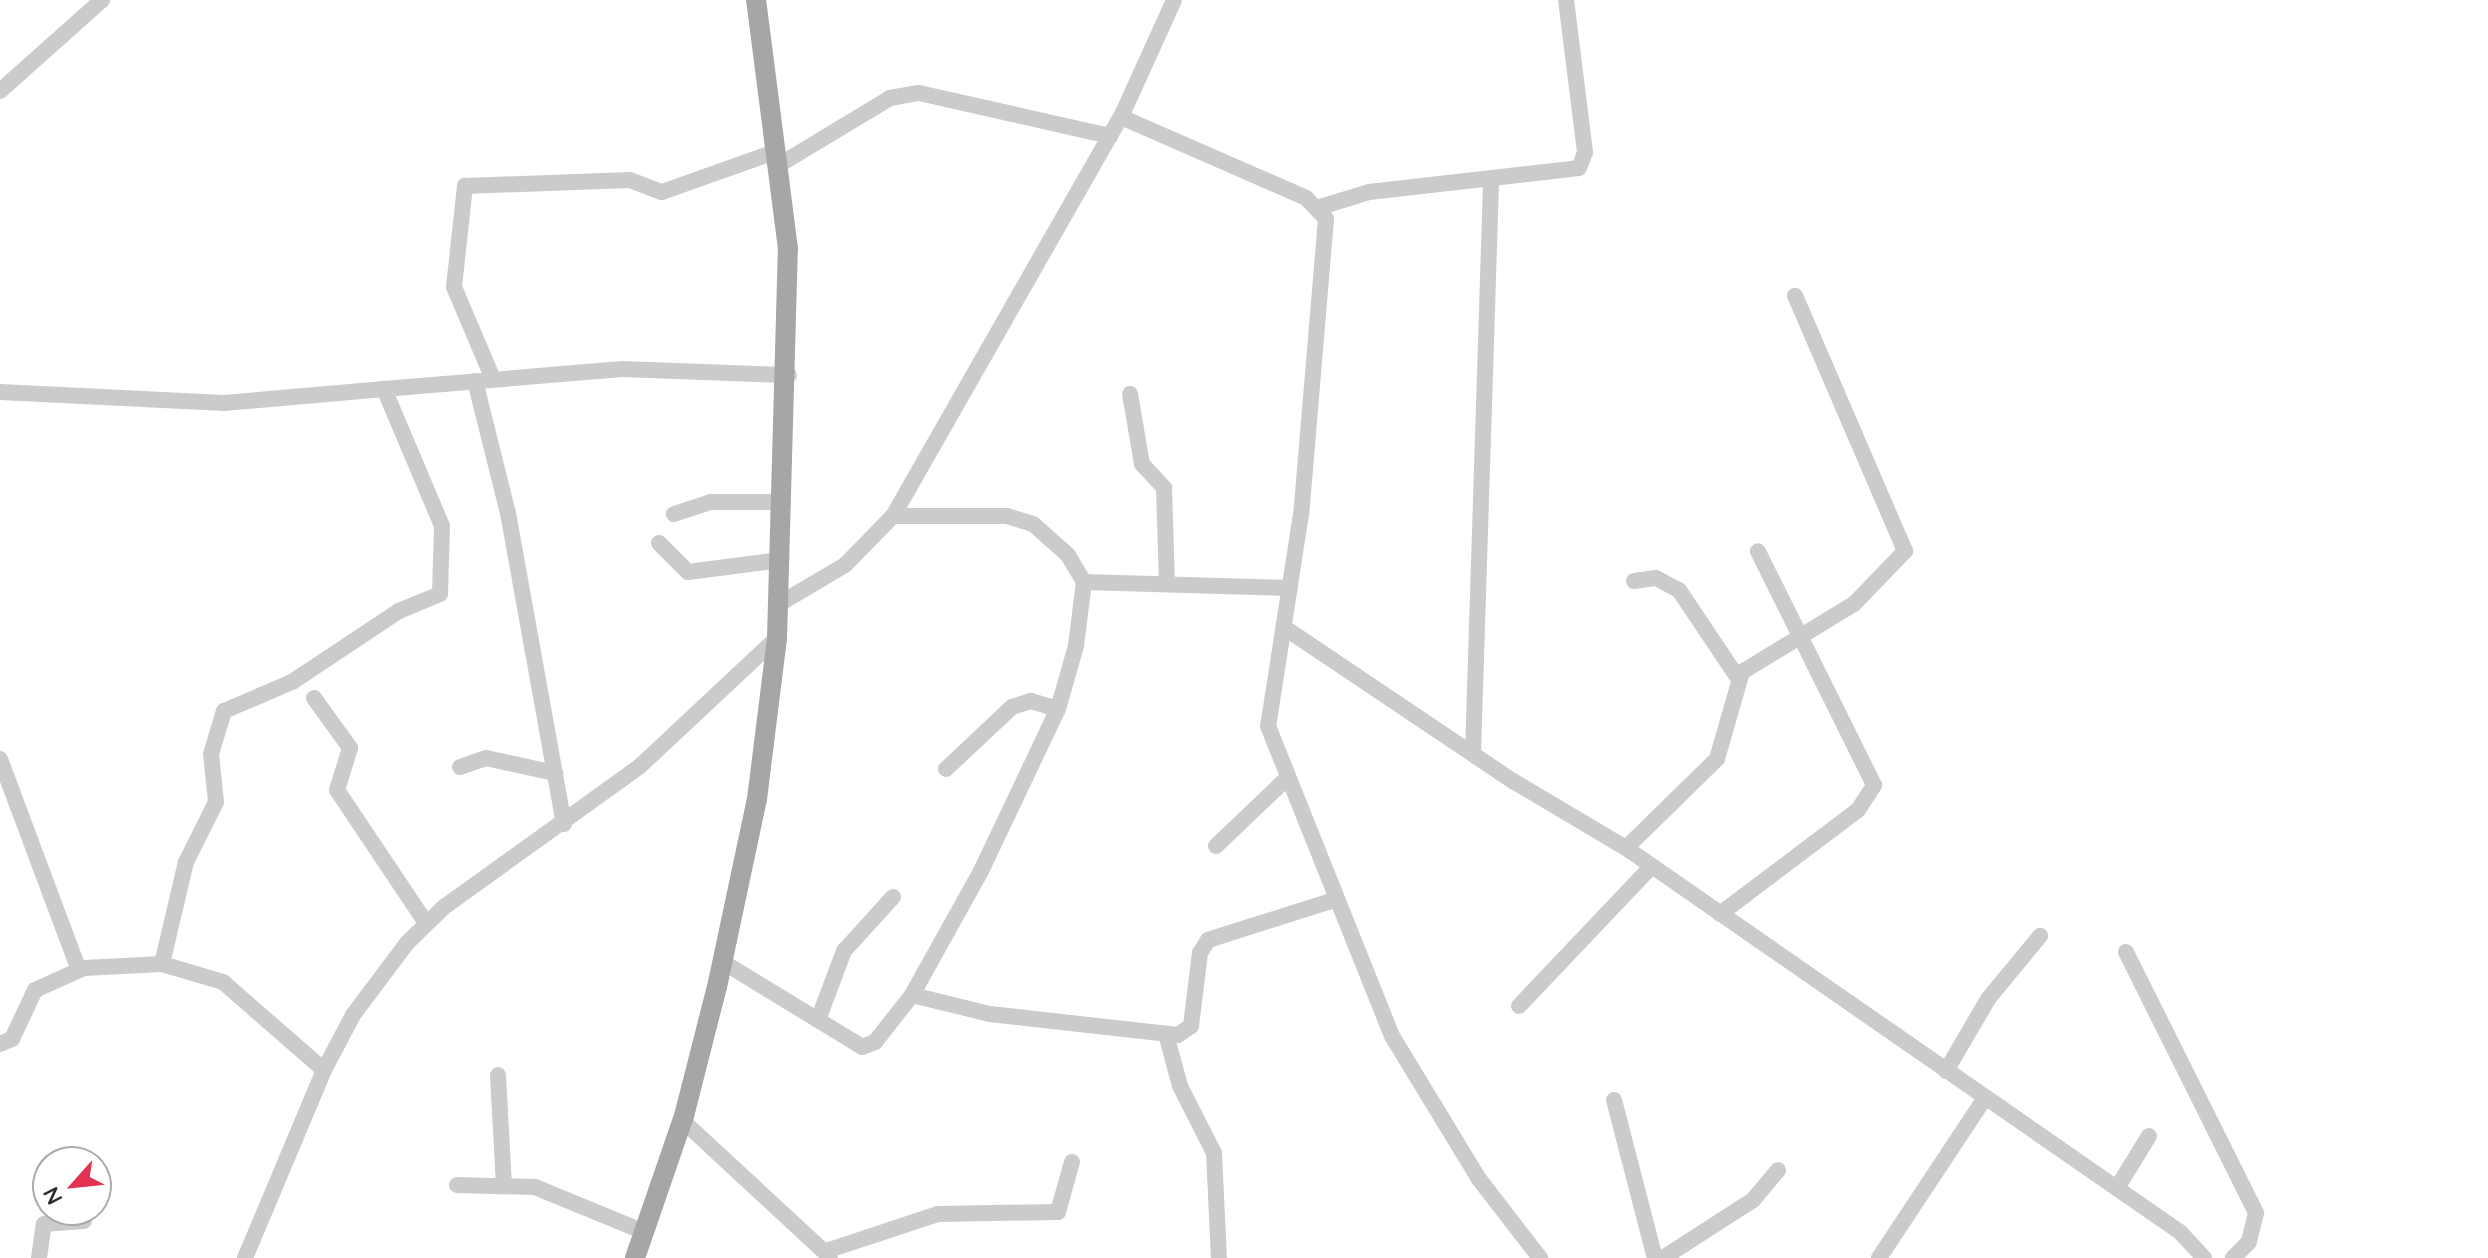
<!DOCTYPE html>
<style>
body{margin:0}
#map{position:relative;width:2488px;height:1258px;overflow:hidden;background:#fff;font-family:Quicksand,sans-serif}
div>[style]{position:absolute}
.minor>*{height:16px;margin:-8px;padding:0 8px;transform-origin:8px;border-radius:8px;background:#cbcbcb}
.major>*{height:20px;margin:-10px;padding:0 10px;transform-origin:10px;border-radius:10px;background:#a6a6a6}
span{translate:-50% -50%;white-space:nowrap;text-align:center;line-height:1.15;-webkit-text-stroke:8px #fff;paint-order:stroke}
.north{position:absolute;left:32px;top:1146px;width:80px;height:80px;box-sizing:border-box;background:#fff;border:2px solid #ababab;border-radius:50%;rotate:243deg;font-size:22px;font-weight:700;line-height:32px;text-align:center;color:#2e2e2e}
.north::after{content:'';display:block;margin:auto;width:28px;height:36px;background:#e33151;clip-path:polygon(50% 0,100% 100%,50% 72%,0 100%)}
</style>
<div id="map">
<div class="minor">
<i style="left:0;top:91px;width:137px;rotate:-41.7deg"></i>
<i style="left:1121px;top:117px;width:202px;rotate:23.6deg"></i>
<i style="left:1306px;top:198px;width:29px;rotate:46deg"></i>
<i style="left:1326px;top:219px;width:296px;rotate:94.8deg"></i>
<i style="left:1301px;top:514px;width:215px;rotate:98.8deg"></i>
<i style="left:1268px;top:726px;width:334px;rotate:68.2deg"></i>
<i style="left:1392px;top:1036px;width:167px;rotate:58.7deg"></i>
<i style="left:1479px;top:1179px;width:100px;rotate:52.3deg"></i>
<i style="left:779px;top:165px;width:130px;rotate:-31.1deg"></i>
<i style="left:890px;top:98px;width:29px;rotate:-10deg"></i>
<i style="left:919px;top:93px;width:196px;rotate:12.7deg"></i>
<i style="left:1320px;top:207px;width:51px;rotate:-17deg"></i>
<i style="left:1369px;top:192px;width:211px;rotate:-6.5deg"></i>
<i style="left:1579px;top:168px;width:17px;rotate:-69deg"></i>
<i style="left:1585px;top:152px;width:153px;rotate:-97.1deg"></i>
<i style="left:493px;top:379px;width:100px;rotate:-113deg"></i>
<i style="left:454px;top:287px;width:102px;rotate:-83.8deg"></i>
<i style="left:465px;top:186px;width:165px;rotate:-2.1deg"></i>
<i style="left:630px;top:180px;width:34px;rotate:21deg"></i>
<i style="left:662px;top:192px;width:122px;rotate:-19.6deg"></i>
<i style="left:475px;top:381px;width:136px;rotate:76deg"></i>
<i style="left:508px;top:513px;width:316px;rotate:79.8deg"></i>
<i style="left:0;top:392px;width:224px;rotate:2.8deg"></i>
<i style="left:224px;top:403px;width:161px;rotate:-5deg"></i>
<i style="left:1130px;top:394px;width:71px;rotate:80.3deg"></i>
<i style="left:1142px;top:464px;width:33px;rotate:47deg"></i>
<i style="left:1164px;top:488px;width:94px;rotate:88.2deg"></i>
<i style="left:674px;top:514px;width:38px;rotate:-18deg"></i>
<i style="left:710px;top:502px;width:73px"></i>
<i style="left:659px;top:543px;width:41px;rotate:45deg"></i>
<i style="left:688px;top:572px;width:94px;rotate:-7.4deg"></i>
<i style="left:1634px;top:581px;width:22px;rotate:-8deg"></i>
<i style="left:1656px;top:578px;width:26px;rotate:28deg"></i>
<i style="left:1679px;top:590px;width:106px;rotate:56.2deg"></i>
<i style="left:1084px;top:582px;width:206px;rotate:1.7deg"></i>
<i style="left:779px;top:604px;width:77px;rotate:-30.6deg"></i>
<i style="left:845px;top:565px;width:69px;rotate:-45.6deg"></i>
<i style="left:893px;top:516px;width:460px;rotate:-60.3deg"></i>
<i style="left:1121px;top:117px;width:128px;rotate:-65.6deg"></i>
<i style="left:1285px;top:628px;width:275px;rotate:33.9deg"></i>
<i style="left:1513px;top:781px;width:131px;rotate:30.7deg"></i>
<i style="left:1626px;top:848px;width:674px;rotate:34.73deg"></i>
<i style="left:2180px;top:1232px;width:35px;rotate:47deg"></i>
<i style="left:314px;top:698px;width:62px;rotate:54.2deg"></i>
<i style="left:350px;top:748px;width:44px;rotate:107.2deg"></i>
<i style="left:337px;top:790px;width:160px;rotate:56.2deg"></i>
<i style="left:1473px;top:753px;width:571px;rotate:-88.19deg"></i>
<i style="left:0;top:759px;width:225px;rotate:69.5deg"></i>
<i style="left:460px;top:767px;width:28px;rotate:-19deg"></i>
<i style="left:486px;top:758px;width:71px;rotate:12.3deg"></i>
<i style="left:946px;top:769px;width:91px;rotate:-43.2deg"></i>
<i style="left:1012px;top:707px;width:20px;rotate:-18deg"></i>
<i style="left:1031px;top:701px;width:28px;rotate:17deg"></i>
<i style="left:1216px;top:846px;width:95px;rotate:-43.7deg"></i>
<i style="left:1626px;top:848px;width:127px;rotate:-44.4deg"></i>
<i style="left:1717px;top:759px;width:91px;rotate:-74deg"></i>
<i style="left:1742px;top:672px;width:131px;rotate:-31.3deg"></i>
<i style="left:1854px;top:604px;width:74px;rotate:-46.1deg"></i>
<i style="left:1905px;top:551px;width:278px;rotate:-113.3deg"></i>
<i style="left:1720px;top:914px;width:173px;rotate:-37deg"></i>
<i style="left:1858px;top:810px;width:30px;rotate:-57deg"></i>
<i style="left:1874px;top:785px;width:261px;rotate:-116.4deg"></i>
<i style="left:2126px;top:952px;width:292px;rotate:63.5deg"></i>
<i style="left:2256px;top:1213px;width:30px;rotate:104deg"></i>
<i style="left:2249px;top:1242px;width:23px;rotate:135deg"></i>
<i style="left:723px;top:962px;width:163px;rotate:31.4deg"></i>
<i style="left:862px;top:1047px;width:14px;rotate:-21deg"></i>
<i style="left:875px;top:1042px;width:60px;rotate:-51.8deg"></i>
<i style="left:912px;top:995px;width:142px;rotate:-60.9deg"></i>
<i style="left:981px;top:871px;width:179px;rotate:-64.6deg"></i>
<i style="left:1058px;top:709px;width:66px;rotate:-74.1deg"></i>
<i style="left:1076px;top:646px;width:64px;rotate:-82.9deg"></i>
<i style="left:1084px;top:582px;width:31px;rotate:-121deg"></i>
<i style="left:1068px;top:555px;width:47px;rotate:-138.5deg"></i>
<i style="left:1033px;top:524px;width:27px;rotate:-163deg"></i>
<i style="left:1007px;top:516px;width:114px;rotate:180deg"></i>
<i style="left:162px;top:964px;width:105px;rotate:-76.8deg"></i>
<i style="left:186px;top:862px;width:67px;rotate:-63.4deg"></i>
<i style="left:216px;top:802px;width:48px;rotate:-95.9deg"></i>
<i style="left:211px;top:754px;width:45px;rotate:-73.2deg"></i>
<i style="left:224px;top:711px;width:74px;rotate:-23.1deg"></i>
<i style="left:292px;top:682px;width:128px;rotate:-33.6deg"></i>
<i style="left:399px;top:611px;width:44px;rotate:-22.5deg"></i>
<i style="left:440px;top:594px;width:68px;rotate:-88.3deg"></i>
<i style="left:442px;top:526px;width:149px;rotate:-112.9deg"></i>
<i style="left:384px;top:389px;width:239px;rotate:-4.8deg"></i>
<i style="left:622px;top:369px;width:167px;rotate:2.1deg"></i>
<i style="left:912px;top:995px;width:80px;rotate:13.7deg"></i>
<i style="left:990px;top:1014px;width:189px;rotate:6.4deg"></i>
<i style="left:1178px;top:1035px;width:16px;rotate:-35deg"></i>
<i style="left:1191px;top:1026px;width:74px;rotate:-83deg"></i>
<i style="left:1200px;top:953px;width:15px;rotate:-58deg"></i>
<i style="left:1208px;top:940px;width:132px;rotate:-17.6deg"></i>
<i style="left:1519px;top:1006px;width:189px;rotate:-46.5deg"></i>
<i style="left:818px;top:1020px;width:74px;rotate:-69.4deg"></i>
<i style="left:844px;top:951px;width:73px;rotate:-47.8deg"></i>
<i style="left:1166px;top:1034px;width:54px;rotate:74.9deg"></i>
<i style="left:1180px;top:1086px;width:75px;rotate:63.1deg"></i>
<i style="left:1214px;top:1153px;width:105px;rotate:87.3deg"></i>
<i style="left:0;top:1044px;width:13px;rotate:-23deg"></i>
<i style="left:12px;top:1039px;width:54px;rotate:-64.9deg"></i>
<i style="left:35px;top:990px;width:54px;rotate:-24.2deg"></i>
<i style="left:84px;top:968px;width:78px;rotate:-2.9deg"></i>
<i style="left:162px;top:964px;width:64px;rotate:16.4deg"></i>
<i style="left:223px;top:982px;width:134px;rotate:41.1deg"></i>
<i style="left:1946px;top:1071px;width:83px;rotate:-59.7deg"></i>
<i style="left:1988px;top:999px;width:82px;rotate:-50.5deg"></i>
<i style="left:498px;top:1075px;width:111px;rotate:86.9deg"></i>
<i style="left:1614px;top:1100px;width:163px;rotate:75.5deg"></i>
<i style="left:683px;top:1121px;width:200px;rotate:42.8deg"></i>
<i style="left:457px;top:1185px;width:78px;rotate:1.5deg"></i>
<i style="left:535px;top:1187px;width:118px;rotate:22.4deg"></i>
<i style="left:2117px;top:1188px;width:61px;rotate:-58.4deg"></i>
<i style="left:829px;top:1250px;width:115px;rotate:-18.3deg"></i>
<i style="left:938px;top:1214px;width:120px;rotate:-1deg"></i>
<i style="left:1058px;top:1212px;width:52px;rotate:-74.4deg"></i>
<i style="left:39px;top:1258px;width:34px;rotate:-82deg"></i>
<i style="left:44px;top:1224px;width:40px;rotate:-4.3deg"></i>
<i style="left:245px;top:1258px;width:204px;rotate:-67.2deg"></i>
<i style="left:324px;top:1070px;width:62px;rotate:-62.2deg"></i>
<i style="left:353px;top:1015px;width:90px;rotate:-53.1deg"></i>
<i style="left:407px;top:943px;width:52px;rotate:-44.2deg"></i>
<i style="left:444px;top:907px;width:240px;rotate:-35.7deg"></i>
<i style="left:639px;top:767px;width:189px;rotate:-43.1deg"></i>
<i style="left:1663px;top:1258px;width:107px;rotate:-32.8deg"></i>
<i style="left:1753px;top:1200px;width:39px;rotate:-50deg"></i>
<i style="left:1879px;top:1258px;width:192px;rotate:-56.5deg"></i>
</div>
<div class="major">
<i style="left:635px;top:1258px;width:150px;rotate:-71deg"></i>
<i style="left:684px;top:1116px;width:133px;rotate:-75.7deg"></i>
<i style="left:717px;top:987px;width:192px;rotate:-78deg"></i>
<i style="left:757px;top:799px;width:162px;rotate:-82.9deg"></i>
<i style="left:777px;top:638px;width:389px;rotate:-88.4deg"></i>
<i style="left:788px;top:249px;width:251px;rotate:-97.3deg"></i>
</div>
<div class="north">N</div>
</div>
